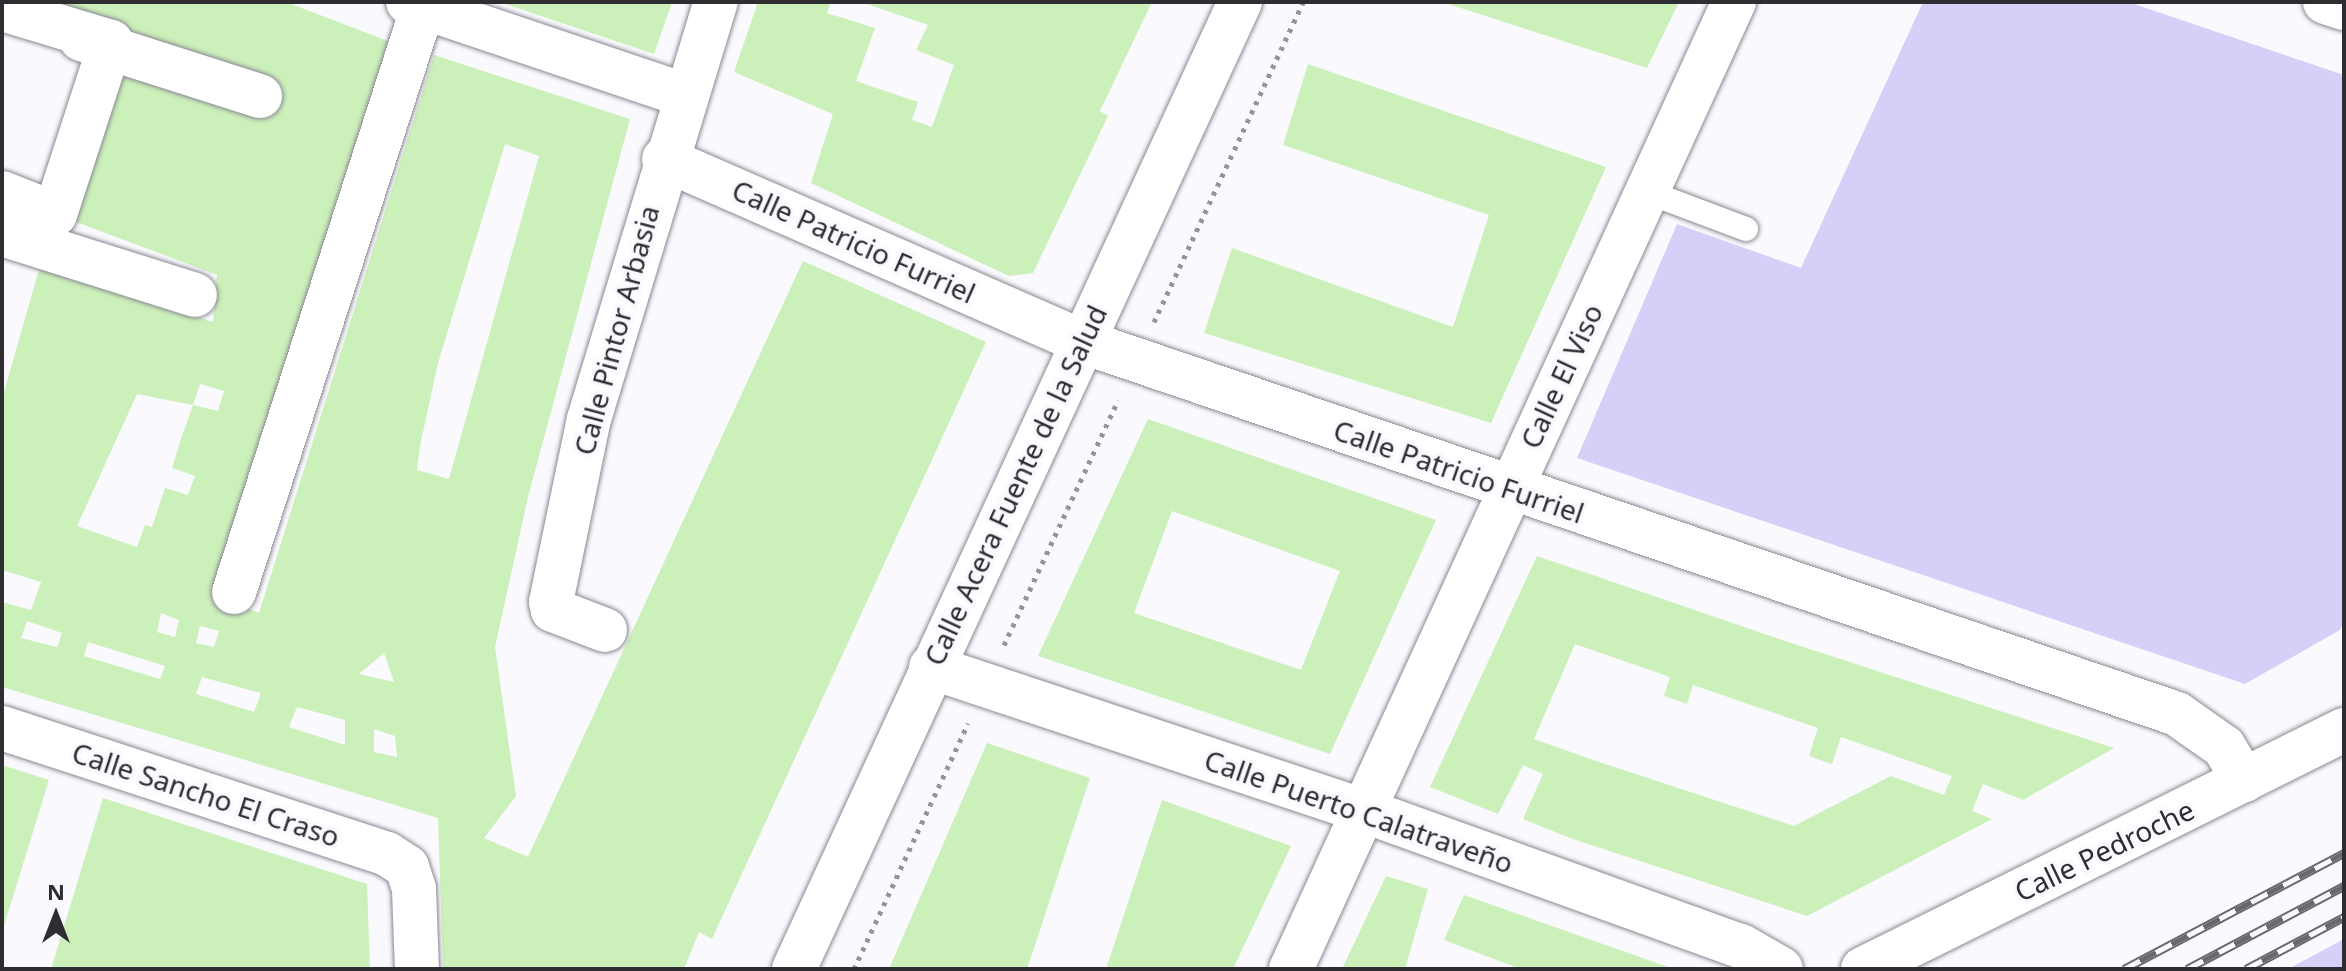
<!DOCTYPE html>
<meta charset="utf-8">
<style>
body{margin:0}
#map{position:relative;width:2346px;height:971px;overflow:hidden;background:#faf9fe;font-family:"Noto Sans",sans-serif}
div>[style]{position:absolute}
.green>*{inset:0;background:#d5d0f8}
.building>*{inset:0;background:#ccf0ba}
.path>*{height:5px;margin-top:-2.5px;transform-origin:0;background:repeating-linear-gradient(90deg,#959499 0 4px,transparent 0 10px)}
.roads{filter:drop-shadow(0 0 2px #898892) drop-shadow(0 0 2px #898892)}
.lane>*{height:24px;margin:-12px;padding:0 12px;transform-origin:12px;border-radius:12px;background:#fff}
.street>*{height:44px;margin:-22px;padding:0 22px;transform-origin:22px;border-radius:22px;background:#fff}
.secondary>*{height:44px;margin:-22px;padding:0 22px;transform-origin:22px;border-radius:22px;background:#fff}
.rail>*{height:9px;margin-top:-4.5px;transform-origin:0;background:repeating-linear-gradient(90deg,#faf9fe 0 18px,#69686d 0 36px);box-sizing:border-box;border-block:2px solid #69686d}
span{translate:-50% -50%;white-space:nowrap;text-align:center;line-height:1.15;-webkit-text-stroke:8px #faf9fe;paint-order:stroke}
.street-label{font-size:28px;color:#2e2d32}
.frame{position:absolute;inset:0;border:4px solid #2e2d32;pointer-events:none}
.north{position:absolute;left:16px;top:875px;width:80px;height:80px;-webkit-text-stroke:6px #faf9fe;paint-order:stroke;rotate:0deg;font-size:22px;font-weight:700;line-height:32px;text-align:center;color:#2e2d32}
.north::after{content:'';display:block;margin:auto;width:28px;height:36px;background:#2e2d32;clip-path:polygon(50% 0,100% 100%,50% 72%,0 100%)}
</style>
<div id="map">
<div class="green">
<i style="clip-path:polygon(1923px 2px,2128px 2px,2344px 75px,2344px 621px,2340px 630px,2245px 684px,1577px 458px,1677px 224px,1801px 268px)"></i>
<i style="clip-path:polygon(2344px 939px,2344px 969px,2288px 969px)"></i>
</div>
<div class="building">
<i style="clip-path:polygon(evenodd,18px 2px,286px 2px,393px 43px,214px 594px,259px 613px,434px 55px,630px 119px,528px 497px,495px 647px,516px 796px,484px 838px,528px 857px,803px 261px,986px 342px,712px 939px,699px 932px,684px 969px,443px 969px,438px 818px,2px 687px,2px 602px,31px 610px,41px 582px,2px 570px,2px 399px,40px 266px,213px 322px,217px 275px,55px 214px,106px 59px,18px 2px,505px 144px,539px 156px,449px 479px,417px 470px,420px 446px,438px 363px,505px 144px,18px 2px,200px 384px,224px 391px,218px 411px,193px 405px,182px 436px,172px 468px,195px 476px,188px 495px,165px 488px,152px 527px,145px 525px,137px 547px,77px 526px,137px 394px,193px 405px,200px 384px,18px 2px,161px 613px,179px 620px,175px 637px,157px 632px,161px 613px,18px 2px,27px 621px,62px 633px,57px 647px,21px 638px,27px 621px,18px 2px,200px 626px,219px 631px,214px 647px,196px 643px,200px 626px,18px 2px,88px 642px,165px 666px,160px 679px,84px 656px,88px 642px,18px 2px,384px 653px,394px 682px,359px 674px,384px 653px,18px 2px,202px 677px,261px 693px,254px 712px,196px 694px,202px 677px,18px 2px,297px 707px,345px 720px,345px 745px,289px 727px,297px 707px,18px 2px,374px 729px,395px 736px,397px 757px,374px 752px,374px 729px)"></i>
<i style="clip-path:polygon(499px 2px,672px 2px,654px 54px)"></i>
<i style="clip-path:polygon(758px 2px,831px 2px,827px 13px,875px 28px,856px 81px,918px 102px,912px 120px,932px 127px,954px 65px,916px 50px,928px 25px,861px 2px,1152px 2px,1100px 111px,1108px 116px,1033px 273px,1009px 276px,811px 183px,833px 114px,734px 72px)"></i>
<i style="clip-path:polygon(1442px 2px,1679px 2px,1647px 68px)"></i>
<i style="clip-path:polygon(1308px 64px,1606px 167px,1491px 423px,1204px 333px,1232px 248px,1453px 327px,1489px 215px,1283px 145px)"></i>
<i style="clip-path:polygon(evenodd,1148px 419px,1436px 520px,1330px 754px,1038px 656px,1148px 419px,1172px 511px,1340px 571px,1301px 670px,1134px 613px,1172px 511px)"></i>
<i style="clip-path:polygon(evenodd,1537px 556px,1785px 641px,2114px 748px,2023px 800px,1983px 784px,1972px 811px,1992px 819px,1807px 916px,1570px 838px,1523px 819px,1543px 774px,1523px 765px,1498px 814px,1430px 787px,1537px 556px,1575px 644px,1670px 677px,1664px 696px,1687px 704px,1693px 685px,1818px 728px,1809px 756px,1832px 764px,1841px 737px,1952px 776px,1944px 795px,1891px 776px,1794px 826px,1596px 761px,1534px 739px,1575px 644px)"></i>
<i style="clip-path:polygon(987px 743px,1090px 778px,1027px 969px,889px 969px)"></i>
<i style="clip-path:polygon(2px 765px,49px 780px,3px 929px,2px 929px)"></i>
<i style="clip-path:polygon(103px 798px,367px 884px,370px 969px,51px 969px)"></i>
<i style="clip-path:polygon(1162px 800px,1291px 846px,1233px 969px,1106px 969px)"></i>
<i style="clip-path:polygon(1386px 876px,1428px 889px,1405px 969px,1342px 969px)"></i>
<i style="clip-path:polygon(1464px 895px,1674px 969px,1510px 969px,1515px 967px,1444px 940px)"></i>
</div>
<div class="path">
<i style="left:1154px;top:322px;width:353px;rotate:-65deg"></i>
<i style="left:1004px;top:645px;width:270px;rotate:-65deg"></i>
<i style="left:854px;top:969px;width:271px;rotate:-65.1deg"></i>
</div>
<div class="roads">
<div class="lane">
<i style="left:1645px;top:191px;width:108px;rotate:20.6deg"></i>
</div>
<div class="street">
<i style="left:408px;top:2px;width:291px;rotate:18.6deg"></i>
<i style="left:2325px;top:2px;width:20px;rotate:18deg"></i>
<i style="left:2px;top:9px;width:114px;rotate:16.8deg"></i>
<i style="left:111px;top:42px;width:181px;rotate:108deg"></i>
<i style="left:55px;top:214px;width:57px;rotate:-158.4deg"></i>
<i style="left:81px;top:39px;width:188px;rotate:17.7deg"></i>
<i style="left:664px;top:159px;width:455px;rotate:23.6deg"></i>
<i style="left:1081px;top:341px;width:1158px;rotate:18.79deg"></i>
<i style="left:2177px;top:714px;width:57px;rotate:35.1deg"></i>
<i style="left:2224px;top:747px;width:39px;rotate:59deg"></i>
<i style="left:8px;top:236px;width:196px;rotate:17.5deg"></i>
<i style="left:234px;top:592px;width:615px;rotate:-72.1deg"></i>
<i style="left:605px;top:630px;width:56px;rotate:-159deg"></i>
<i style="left:553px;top:610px;width:8px;rotate:-104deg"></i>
<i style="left:551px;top:602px;width:187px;rotate:-78.3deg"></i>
<i style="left:589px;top:419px;width:436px;rotate:-73.1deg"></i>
<i style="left:931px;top:667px;width:457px;rotate:18.4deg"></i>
<i style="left:1365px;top:811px;width:400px;rotate:19.8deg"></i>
<i style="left:1741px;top:946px;width:46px;rotate:29.9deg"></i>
<i style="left:2px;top:728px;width:405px;rotate:18.1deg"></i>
<i style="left:387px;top:854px;width:24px;rotate:33deg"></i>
<i style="left:407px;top:867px;width:23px;rotate:72deg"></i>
<i style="left:414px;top:889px;width:80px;rotate:87.9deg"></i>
<i style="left:1291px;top:969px;width:1064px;rotate:-65.39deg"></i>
<i style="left:1863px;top:969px;width:537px;rotate:-26.42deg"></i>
</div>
<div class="secondary">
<i style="left:794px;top:969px;width:1065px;rotate:-65.24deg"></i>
</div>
</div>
<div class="rail">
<i style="left:2124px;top:969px;width:249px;rotate:-27.8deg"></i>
<i style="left:2187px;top:969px;width:178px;rotate:-27.9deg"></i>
<i style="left:2246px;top:969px;width:111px;rotate:-28deg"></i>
</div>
<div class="street-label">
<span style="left:854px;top:241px;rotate:24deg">Calle Patricio Furriel</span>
<span style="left:616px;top:330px;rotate:-75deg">Calle Pintor Arbasia</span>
<span style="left:1561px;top:376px;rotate:-65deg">Calle El Viso</span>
<span style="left:1459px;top:471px;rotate:19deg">Calle Patricio Furriel</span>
<span style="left:1015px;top:485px;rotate:-65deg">Calle Acera Fuente de la Salud</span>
<span style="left:206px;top:794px;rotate:18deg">Calle Sancho El Craso</span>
<span style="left:1359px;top:811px;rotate:19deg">Calle Puerto Calatraveño</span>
<span style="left:2104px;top:850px;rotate:-26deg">Calle Pedroche</span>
</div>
<div class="frame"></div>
<div class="north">N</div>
</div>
